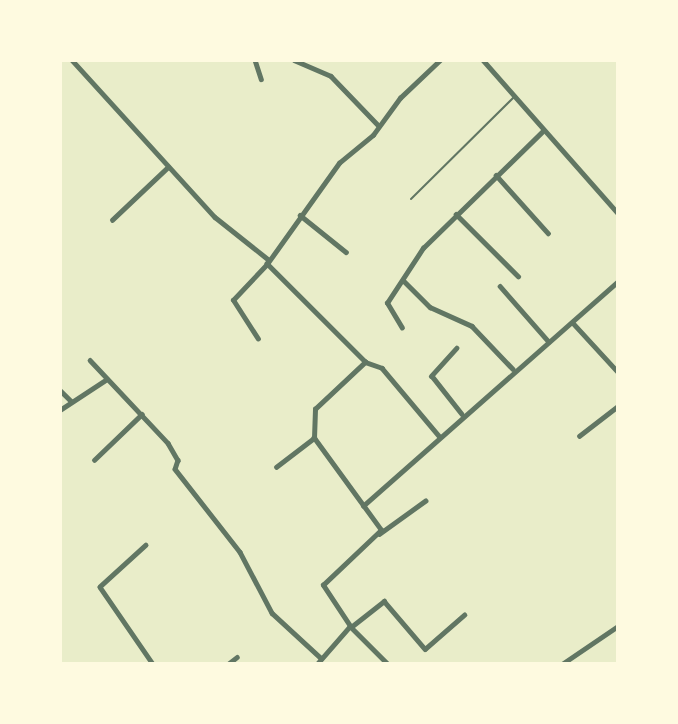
<!DOCTYPE html>
<style>
body{margin:0}
#map{position:relative;width:678px;height:724px;overflow:hidden;background:#e9edc9;font-family:"Playfair Display",serif}
div>[style]{position:absolute}
.service>*{height:2px;margin:-1px;padding:0 1px;transform-origin:1px;border-radius:1px;background:#617663}
.minor>*{height:4.5px;margin:-2.25px;padding:0 2.25px;transform-origin:2.25px;border-radius:2.25px;background:#617663}
span{translate:-50% -50%;white-space:nowrap;text-align:center;line-height:1.15;-webkit-text-stroke:4.5px #fefae0;paint-order:stroke}
.frame{position:absolute;inset:0;border:62px solid #fefae0;pointer-events:none}
</style>
<div id="map">
<div class="service">
<i style="left:411px;top:199px;width:145px;rotate:-44.7deg"></i>
</div>
<div class="minor">
<i style="left:72px;top:60px;width:212px;rotate:47.7deg"></i>
<i style="left:215px;top:217px;width:69px;rotate:38.5deg"></i>
<i style="left:255px;top:60px;width:20px;rotate:72deg"></i>
<i style="left:294px;top:60px;width:40px;rotate:23.4deg"></i>
<i style="left:331px;top:76px;width:69px;rotate:46.2deg"></i>
<i style="left:483px;top:60px;width:204px;rotate:48.6deg"></i>
<i style="left:496px;top:175px;width:78px;rotate:48.1deg"></i>
<i style="left:456px;top:214px;width:88px;rotate:45deg"></i>
<i style="left:300px;top:215px;width:59px;rotate:38.8deg"></i>
<i style="left:112px;top:220px;width:77px;rotate:-43.4deg"></i>
<i style="left:404px;top:281px;width:37px;rotate:45deg"></i>
<i style="left:430px;top:307px;width:46px;rotate:24.3deg"></i>
<i style="left:472px;top:326px;width:59px;rotate:46.4deg"></i>
<i style="left:500px;top:286px;width:74px;rotate:48.8deg"></i>
<i style="left:573px;top:323px;width:67px;rotate:47.4deg"></i>
<i style="left:402px;top:328px;width:29px;rotate:-121deg"></i>
<i style="left:387px;top:303px;width:66px;rotate:-56.8deg"></i>
<i style="left:423px;top:248px;width:166px;rotate:-44.3deg"></i>
<i style="left:258px;top:339px;width:46px;rotate:-122.7deg"></i>
<i style="left:233px;top:300px;width:50px;rotate:-46.6deg"></i>
<i style="left:457px;top:348px;width:38px;rotate:132deg"></i>
<i style="left:432px;top:376px;width:48px;rotate:51.7deg"></i>
<i style="left:90px;top:360px;width:114px;rotate:46.8deg"></i>
<i style="left:168px;top:443px;width:20px;rotate:60deg"></i>
<i style="left:178px;top:460px;width:9px;rotate:108deg"></i>
<i style="left:175px;top:469px;width:105px;rotate:51.9deg"></i>
<i style="left:240px;top:552px;width:69px;rotate:62.3deg"></i>
<i style="left:272px;top:613px;width:67px;rotate:42.6deg"></i>
<i style="left:365px;top:362px;width:18px;rotate:19deg"></i>
<i style="left:382px;top:368px;width:89px;rotate:50deg"></i>
<i style="left:60px;top:390px;width:16px;rotate:45deg"></i>
<i style="left:60px;top:410px;width:56px;rotate:-33.4deg"></i>
<i style="left:579px;top:436px;width:49px;rotate:-37.6deg"></i>
<i style="left:94px;top:460px;width:66px;rotate:-43.8deg"></i>
<i style="left:276px;top:467px;width:48px;rotate:-37.3deg"></i>
<i style="left:363px;top:506px;width:340px;rotate:-41.4deg"></i>
<i style="left:379px;top:534px;width:57px;rotate:-35.7deg"></i>
<i style="left:146px;top:545px;width:62px;rotate:137.6deg"></i>
<i style="left:100px;top:587px;width:93px;rotate:55.5deg"></i>
<i style="left:350px;top:626px;width:54px;rotate:45deg"></i>
<i style="left:351px;top:627px;width:42px;rotate:-38.2deg"></i>
<i style="left:384px;top:601px;width:63px;rotate:49.5deg"></i>
<i style="left:425px;top:649px;width:52px;rotate:-41.1deg"></i>
<i style="left:228px;top:664px;width:11px;rotate:-38deg"></i>
<i style="left:317px;top:664px;width:50px;rotate:-49deg"></i>
<i style="left:350px;top:626px;width:49px;rotate:-123.4deg"></i>
<i style="left:323px;top:585px;width:80px;rotate:-43.5deg"></i>
<i style="left:381px;top:530px;width:114px;rotate:-126.1deg"></i>
<i style="left:314px;top:438px;width:29px;rotate:-88deg"></i>
<i style="left:315px;top:409px;width:69px;rotate:-43.2deg"></i>
<i style="left:365px;top:362px;width:139px;rotate:-135deg"></i>
<i style="left:267px;top:264px;width:124px;rotate:-54.5deg"></i>
<i style="left:339px;top:163px;width:44px;rotate:-39.5deg"></i>
<i style="left:373px;top:135px;width:46px;rotate:-53.9deg"></i>
<i style="left:400px;top:98px;width:55px;rotate:-43.5deg"></i>
<i style="left:562px;top:664px;width:68px;rotate:-34.2deg"></i>
</div>
<div class="frame"></div>
</div>
